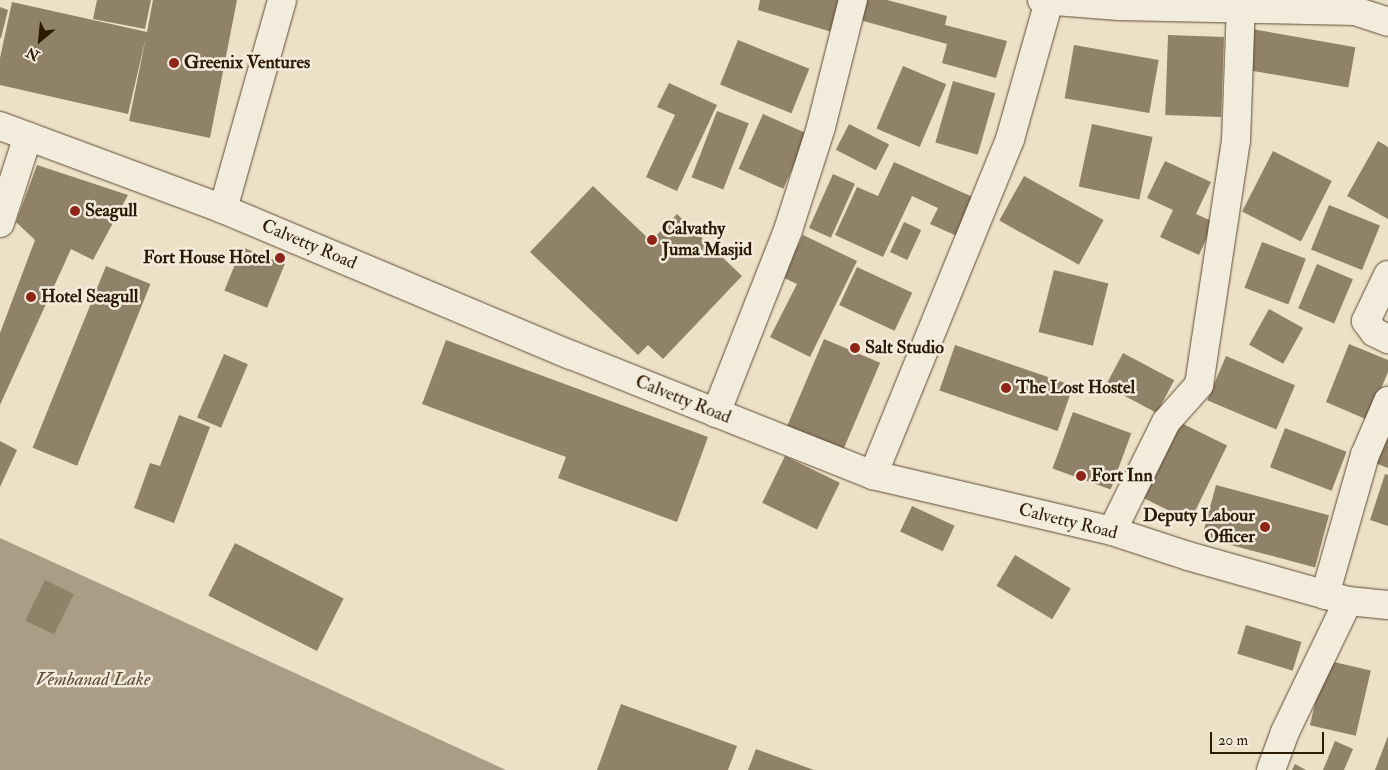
<!DOCTYPE html>
<style>
body{margin:0}
#map{position:relative;width:1388px;height:770px;overflow:hidden;background:#ece0c7;font-family:"IM FELL Double Pica",serif}
div>[style]{position:absolute}
.water>*{inset:0;background:#ab9d85}
.building>*{inset:0;background:#908169;transform-origin:0 0}
.roads{filter:drop-shadow(0 0 1px #5c4c35) drop-shadow(0 0 1px #5c4c35)}
.minor>*{height:28px;margin:-14px;padding:0 14px;transform-origin:14px;border-radius:14px;background:#f3ebdb}
.dots>*{width:14px;height:14px;translate:-50% -50%;box-sizing:border-box;border:2px solid #f3ebdb;border-radius:50%}
span{translate:-50% -50%;white-space:nowrap;text-align:center;line-height:1.15;-webkit-text-stroke:5px #f3ebdb;paint-order:stroke}
.poi-label{font-size:18px;color:#2c1b04;font-weight:700}
.left{translate:0 -50%;text-align:left}
.right{translate:-100% -50%;text-align:right}
.street-label{font-size:18px;color:#2c1b04}
.water-label{font-size:19px;color:#5f4f38;font-style:italic}
.north{position:absolute;left:15px;top:15px;width:50px;height:50px;-webkit-text-stroke:4px #f3ebdb;paint-order:stroke;rotate:208deg;font-size:14px;font-weight:700;line-height:20px;text-align:center;color:#2c1b04}
.north::after{content:'';display:block;margin:auto;width:18px;height:22px;background:#2c1b04;clip-path:polygon(50% 0,100% 100%,50% 72%,0 100%)}
.scale{position:absolute;left:1210px;top:732px;width:114px;height:22px;box-sizing:border-box;border:2px solid #2c1b04;border-top:0;padding-left:6px;font-size:15px;line-height:18px;white-space:nowrap;color:#2c1b04;-webkit-text-stroke:4px #f3ebdb;paint-order:stroke}
</style>
<div id="map">
<div class="water">
<i style="clip-path:polygon(0 538px,158px 610px,506px 770px,0 770px)"></i>
</div>
<div class="building">
<i style="clip-path:polygon(97px 0,151px 0,145px 29px,93px 19px)"></i>
<i style="clip-path:polygon(153px 0,237px 0,210px 138px,129px 121px,146px 37px,128px 114px,0 85px,0 58px,12px 2px,147px 32px)"></i>
<i style="clip-path:polygon(760px 0,841px 0,832px 32px,758px 10px)"></i>
<i style="clip-path:polygon(861px 0,887px 0,947px 16px,945px 25px,1007px 41px,996px 78px,942px 63px,947px 44px,856px 19px)"></i>
<i style="clip-path:polygon(0 7px,8px 10px,1px 38px,0 38px)"></i>
<i style="left:1252px;top:29px;width:105px;height:41px;rotate:10deg"></i>
<i style="left:1168px;top:35px;width:56px;height:80px;rotate:2deg"></i>
<i style="left:738px;top:40px;width:77px;height:48px;rotate:22deg"></i>
<i style="left:1074px;top:45px;width:86px;height:54px;rotate:10deg"></i>
<i style="left:903px;top:66px;width:47px;height:68px;rotate:23deg"></i>
<i style="left:953px;top:81px;width:44px;height:64px;rotate:16deg"></i>
<i style="clip-path:polygon(669px 83px,717px 105px,677px 191px,646px 177px,675px 115px,657px 107px)"></i>
<i style="left:717px;top:111px;width:34px;height:71px;rotate:21deg"></i>
<i style="left:763px;top:114px;width:49px;height:60px;rotate:24deg"></i>
<i style="left:849px;top:124px;width:45px;height:29px;rotate:27deg"></i>
<i style="left:1092px;top:124px;width:62px;height:64px;rotate:12deg"></i>
<i style="clip-path:polygon(1378px 141px,1388px 147px,1388px 219px,1347px 196px)"></i>
<i style="left:1273px;top:151px;width:66px;height:68px;rotate:27deg"></i>
<i style="clip-path:polygon(1165px 161px,1211px 182px,1196px 214px,1214px 222px,1199px 255px,1160px 237px,1173px 210px,1147px 198px)"></i>
<i style="clip-path:polygon(894px 162px,975px 198px,957px 236px,930px 224px,938px 208px,912px 196px,883px 257px,835px 235px,857px 187px,878px 196px)"></i>
<i style="clip-path:polygon(37px 165px,128px 195px,93px 260px,71px 249px,0 405px,0 333px,35px 240px,16px 222px)"></i>
<i style="left:833px;top:174px;width:24px;height:59px;rotate:24deg"></i>
<i style="left:1024px;top:176px;width:91px;height:51px;rotate:29deg"></i>
<i style="clip-path:polygon(593px 186px,651px 241px,677px 214px,742px 276px,663px 359px,648px 345px,638px 355px,530px 252px)"></i>
<i style="left:1329px;top:205px;width:55px;height:48px;rotate:22deg"></i>
<i style="left:904px;top:222px;width:19px;height:33px;rotate:25deg"></i>
<i style="clip-path:polygon(803px 235px,857px 261px,810px 357px,770px 337px,797px 284px,782px 277px)"></i>
<i style="left:1262px;top:242px;width:47px;height:49px;rotate:21deg"></i>
<i style="left:242px;top:247px;width:46px;height:47px;rotate:22deg"></i>
<i style="left:1317px;top:264px;width:39px;height:48px;rotate:23deg"></i>
<i style="left:106px;top:266px;width:48px;height:196px;rotate:22deg"></i>
<i style="left:857px;top:267px;width:61px;height:42px;rotate:25deg"></i>
<i style="left:1054px;top:270px;width:56px;height:64px;rotate:14deg"></i>
<i style="left:1269px;top:309px;width:39px;height:41px;rotate:29deg"></i>
<i style="left:824px;top:339px;width:61px;height:95px;rotate:23deg"></i>
<i style="clip-path:polygon(446px 340px,708px 437px,677px 522px,558px 478px,566px 457px,422px 404px)"></i>
<i style="clip-path:polygon(1349px 344px,1388px 360px,1388px 372px,1368px 420px,1326px 402px)"></i>
<i style="left:955px;top:345px;width:125px;height:48px;rotate:19deg"></i>
<i style="left:1123px;top:353px;width:58px;height:37px;rotate:28deg"></i>
<i style="left:224px;top:354px;width:26px;height:69px;rotate:23deg"></i>
<i style="left:1226px;top:356px;width:75px;height:48px;rotate:23deg"></i>
<i style="left:1073px;top:412px;width:62px;height:60px;rotate:20deg"></i>
<i style="clip-path:polygon(179px 415px,210px 427px,174px 523px,134px 508px,150px 463px,160px 466px)"></i>
<i style="left:1175px;top:420px;width:58px;height:84px;rotate:26deg"></i>
<i style="clip-path:polygon(1388px 426px,1388px 468px,1370px 461px)"></i>
<i style="left:1285px;top:428px;width:66px;height:42px;rotate:21deg"></i>
<i style="clip-path:polygon(0 441px,17px 450px,0 487px)"></i>
<i style="left:785px;top:456px;width:61px;height:52px;rotate:26deg"></i>
<i style="clip-path:polygon(1385px 474px,1388px 475px,1388px 526px,1370px 520px)"></i>
<i style="left:1216px;top:485px;width:117px;height:54px;rotate:15deg"></i>
<i style="left:912px;top:506px;width:47px;height:28px;rotate:25deg"></i>
<i style="left:235px;top:543px;width:122px;height:59px;rotate:27deg"></i>
<i style="left:1015px;top:555px;width:65px;height:36px;rotate:31deg"></i>
<i style="left:45px;top:580px;width:32px;height:45px;rotate:26deg"></i>
<i style="left:1246px;top:625px;width:58px;height:30px;rotate:17deg"></i>
<i style="left:1325px;top:660px;width:47px;height:67px;rotate:13deg"></i>
<i style="clip-path:polygon(621px 704px,737px 746px,728px 770px,597px 770px)"></i>
<i style="clip-path:polygon(1388px 736px,1388px 770px,1375px 770px)"></i>
<i style="clip-path:polygon(1335px 741px,1353px 749px,1344px 770px,1323px 770px)"></i>
<i style="clip-path:polygon(756px 749px,814px 770px,748px 770px)"></i>
<i style="clip-path:polygon(1295px 764px,1306px 770px,1292px 770px)"></i>
</div>
<div class="roads">
<div class="minor">
<i style="left:1042px;top:0;width:77px;rotate:4.5deg"></i>
<i style="left:1119px;top:6px;width:236px;rotate:1.2deg"></i>
<i style="left:1355px;top:11px;width:35px;rotate:18deg"></i>
<i style="left:0;top:126px;width:238px;rotate:20.4deg"></i>
<i style="left:223px;top:209px;width:377px;rotate:22.8deg"></i>
<i style="left:571px;top:355px;width:325px;rotate:21.7deg"></i>
<i style="left:873px;top:475px;width:245px;rotate:13.2deg"></i>
<i style="left:1112px;top:531px;width:80px;rotate:18.2deg"></i>
<i style="left:1188px;top:556px;width:166px;rotate:15.7deg"></i>
<i style="left:1348px;top:601px;width:40px;rotate:5.7deg"></i>
<i style="left:223px;top:209px;width:217px;rotate:-74.2deg"></i>
<i style="left:0;top:223px;width:91px;rotate:-72.2deg"></i>
<i style="left:1388px;top:275px;width:51px;rotate:115.6deg"></i>
<i style="left:1366px;top:321px;width:14px;rotate:54deg"></i>
<i style="left:1374px;top:332px;width:16px;rotate:27deg"></i>
<i style="left:716px;top:413px;width:197px;rotate:-68.5deg"></i>
<i style="left:788px;top:230px;width:108px;rotate:-72.2deg"></i>
<i style="left:821px;top:127px;width:131px;rotate:-75.9deg"></i>
<i style="left:873px;top:475px;width:363px;rotate:-67.8deg"></i>
<i style="left:1010px;top:139px;width:143px;rotate:-74.2deg"></i>
<i style="left:1112px;top:531px;width:122px;rotate:-63.6deg"></i>
<i style="left:1166px;top:422px;width:50px;rotate:-48.3deg"></i>
<i style="left:1199px;top:385px;width:247px;rotate:-81.4deg"></i>
<i style="left:1236px;top:141px;width:134px;rotate:-87.9deg"></i>
<i style="left:1325px;top:595px;width:146px;rotate:-74.1deg"></i>
<i style="left:1365px;top:455px;width:59px;rotate:-66.9deg"></i>
<i style="left:1271px;top:770px;width:40px;rotate:-69.8deg"></i>
<i style="left:1285px;top:732px;width:145px;rotate:-64.3deg"></i>
</div>
</div>
<div class="dots">
<i style="left:174px;top:63px;background:#8f2418"></i>
<i style="left:75px;top:211px;background:#8f2418"></i>
<i style="left:652px;top:240px;background:#8f2418"></i>
<i style="left:280px;top:258px;background:#8f2418"></i>
<i style="left:31px;top:297px;background:#8f2418"></i>
<i style="left:855px;top:348px;background:#8f2418"></i>
<i style="left:1006px;top:388px;background:#8f2418"></i>
<i style="left:1081px;top:476px;background:#8f2418"></i>
<i style="left:1265px;top:527px;background:#8f2418"></i>
</div>
<div class="poi-label">
<span class="left" style="left:184px;top:63px">Greenix Ventures</span>
<span class="left" style="left:85px;top:211px">Seagull</span>
<span class="left" style="left:662px;top:240px">Calvathy<br>Juma Masjid</span>
<span class="right" style="left:270px;top:258px">Fort House Hotel</span>
<span class="left" style="left:41px;top:297px">Hotel Seagull</span>
<span class="left" style="left:865px;top:348px">Salt Studio</span>
<span class="left" style="left:1016px;top:388px">The Lost Hostel</span>
<span class="left" style="left:1091px;top:476px">Fort Inn</span>
<span class="right" style="left:1255px;top:527px">Deputy Labour<br>Officer</span>
</div>
<div class="street-label">
<span style="left:309px;top:245px;rotate:23deg">Calvetty Road</span>
<span style="left:683px;top:400px;rotate:22deg">Calvetty Road</span>
<span style="left:1068px;top:522px;rotate:14deg">Calvetty Road</span>
</div>
<div class="water-label">
<span style="left:93px;top:680px">Vembanad Lake</span>
</div>
<div class="north">N</div>
<div class="scale">20 m</div>
</div>
